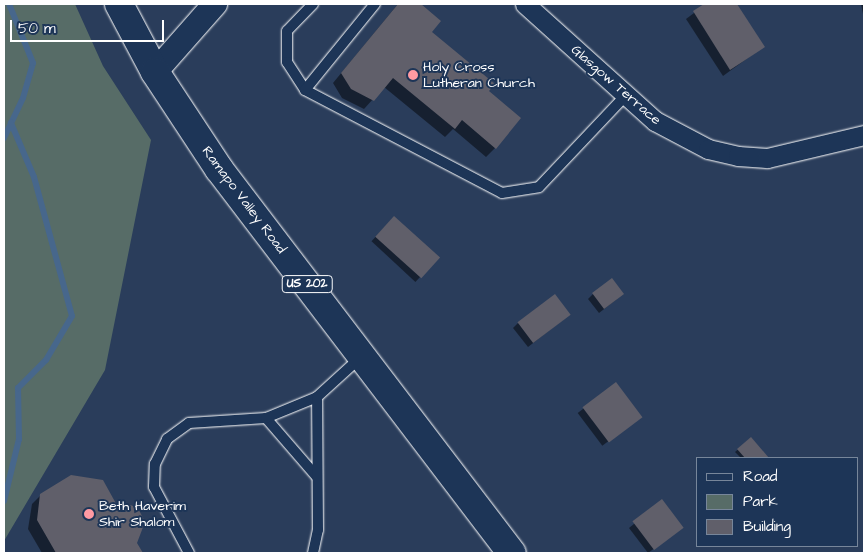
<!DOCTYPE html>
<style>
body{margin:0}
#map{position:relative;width:868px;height:557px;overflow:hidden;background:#2a3d5b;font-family:"Architects Daughter",sans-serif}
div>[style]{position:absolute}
.green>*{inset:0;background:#576c67}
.shadow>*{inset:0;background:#0007;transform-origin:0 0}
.stream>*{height:6px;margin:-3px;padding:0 3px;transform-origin:3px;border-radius:3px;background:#47678c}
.building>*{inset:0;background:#605f6a;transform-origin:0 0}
.roads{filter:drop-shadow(0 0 1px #fff) drop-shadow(0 0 1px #fff)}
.service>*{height:10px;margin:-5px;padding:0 5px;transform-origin:5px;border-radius:5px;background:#1d3557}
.minor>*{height:19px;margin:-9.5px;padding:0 9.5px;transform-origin:9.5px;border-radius:9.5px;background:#1d3557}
.tertiary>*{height:24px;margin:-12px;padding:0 12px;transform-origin:12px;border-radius:12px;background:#1d3557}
.primary>*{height:28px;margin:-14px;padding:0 14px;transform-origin:14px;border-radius:14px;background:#1d3557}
.dots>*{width:14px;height:14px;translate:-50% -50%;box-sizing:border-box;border:2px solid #1d3557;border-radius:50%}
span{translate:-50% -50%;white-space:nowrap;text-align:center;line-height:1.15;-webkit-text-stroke:4px #1d3557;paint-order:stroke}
.shield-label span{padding:1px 4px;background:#1d3557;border:1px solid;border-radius:4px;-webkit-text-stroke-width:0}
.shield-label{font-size:12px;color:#fff;font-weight:700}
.poi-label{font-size:14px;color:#fff}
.left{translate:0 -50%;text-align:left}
.street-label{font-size:14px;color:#fff}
.frame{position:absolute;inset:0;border:5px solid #fff;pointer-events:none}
.legend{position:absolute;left:696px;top:457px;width:162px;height:90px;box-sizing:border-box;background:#1d3557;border:1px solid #77869a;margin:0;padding:6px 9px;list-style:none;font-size:15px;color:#fff}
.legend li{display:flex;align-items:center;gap:10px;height:25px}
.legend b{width:25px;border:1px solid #77869a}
.scale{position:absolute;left:10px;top:20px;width:154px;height:22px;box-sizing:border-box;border:2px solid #fff;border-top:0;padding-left:6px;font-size:15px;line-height:18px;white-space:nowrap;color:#fff;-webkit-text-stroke:4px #1d3557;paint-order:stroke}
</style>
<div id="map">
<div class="green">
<i style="clip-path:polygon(4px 4px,75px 4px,103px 66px,151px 140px,105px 370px,4px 541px)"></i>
</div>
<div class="shadow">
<i style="clip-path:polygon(398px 4px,419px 4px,440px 21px,431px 32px,487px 92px,495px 148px,486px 157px,453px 129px,445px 137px,384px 87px,364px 109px,342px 98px,333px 83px)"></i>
<i style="clip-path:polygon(706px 4px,736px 4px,763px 47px,723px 76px,686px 19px)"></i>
<i style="clip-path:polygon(861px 4px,864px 4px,864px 19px)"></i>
<i style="left:394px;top:217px;width:60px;height:33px;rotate:43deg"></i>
<i style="clip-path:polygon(593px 294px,617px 299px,599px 313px,588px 299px)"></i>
<i style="clip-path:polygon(564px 319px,528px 347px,513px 328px,518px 323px)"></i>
<i style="left:616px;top:384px;width:41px;height:48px;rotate:53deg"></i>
<i style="clip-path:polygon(751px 438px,764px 455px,760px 458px,741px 458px,735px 452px)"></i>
<i style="clip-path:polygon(41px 495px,136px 543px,141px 553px,42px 553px,28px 529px,32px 504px)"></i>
<i style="clip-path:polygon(662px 501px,677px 532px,648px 553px,629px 528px)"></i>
</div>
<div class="stream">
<i style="left:4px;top:138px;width:44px;rotate:-64.6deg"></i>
<i style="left:23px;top:98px;width:36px;rotate:-74deg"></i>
<i style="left:33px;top:63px;width:64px;rotate:-112.1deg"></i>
<i style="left:4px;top:501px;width:64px;rotate:-76.4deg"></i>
<i style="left:19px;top:439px;width:51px;rotate:-91.1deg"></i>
<i style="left:18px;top:388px;width:40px;rotate:-45deg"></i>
<i style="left:46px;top:360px;width:51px;rotate:-59.4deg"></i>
<i style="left:72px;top:316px;width:144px;rotate:-105.3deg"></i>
<i style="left:34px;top:177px;width:59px;rotate:-113.1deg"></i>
</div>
<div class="building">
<i style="clip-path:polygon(398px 4px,421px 4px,441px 21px,432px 32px,495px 84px,489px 91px,521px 118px,496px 149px,462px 120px,455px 129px,393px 78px,374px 101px,351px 89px,341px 73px)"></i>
<i style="clip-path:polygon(704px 4px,737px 4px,765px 47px,730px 70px,693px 11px)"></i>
<i style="left:394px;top:216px;width:62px;height:28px;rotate:42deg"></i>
<i style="left:612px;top:278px;width:20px;height:25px;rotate:53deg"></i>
<i style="left:555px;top:294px;width:26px;height:47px;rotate:53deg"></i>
<i style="left:616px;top:382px;width:44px;height:42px;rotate:53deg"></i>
<i style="clip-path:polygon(751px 437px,769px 458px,745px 458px,737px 449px)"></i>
<i style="clip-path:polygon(71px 475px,103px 480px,119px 509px,128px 504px,138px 508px,145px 522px,137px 543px,143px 553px,56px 553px,37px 520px,40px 494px)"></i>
<i style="left:662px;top:499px;width:36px;height:37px;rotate:53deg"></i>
</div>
<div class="roads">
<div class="service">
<i style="left:313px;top:4px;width:37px;rotate:134deg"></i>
<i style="left:287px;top:31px;width:31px;rotate:90deg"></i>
<i style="left:287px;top:62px;width:33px;rotate:57deg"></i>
<i style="left:305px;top:90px;width:222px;rotate:27.6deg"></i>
<i style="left:502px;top:193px;width:37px;rotate:-9deg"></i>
<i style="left:539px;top:187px;width:127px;rotate:-46.6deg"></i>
<i style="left:305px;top:90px;width:111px;rotate:-50.9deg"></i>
<i style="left:266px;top:418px;width:77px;rotate:49.2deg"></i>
<i style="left:189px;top:553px;width:75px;rotate:-117.9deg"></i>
<i style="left:154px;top:487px;width:23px;rotate:-88deg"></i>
<i style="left:155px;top:464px;width:28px;rotate:-64deg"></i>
<i style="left:167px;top:439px;width:27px;rotate:-36deg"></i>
<i style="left:189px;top:423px;width:77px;rotate:-3.7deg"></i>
<i style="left:266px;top:418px;width:55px;rotate:-22.4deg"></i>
<i style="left:317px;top:397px;width:59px;rotate:-42.3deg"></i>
<i style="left:313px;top:553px;width:24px;rotate:-78deg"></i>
<i style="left:318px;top:530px;width:133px;rotate:-90.4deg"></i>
</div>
<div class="minor">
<i style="left:525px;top:4px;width:175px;rotate:42deg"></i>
<i style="left:655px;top:121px;width:60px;rotate:27.8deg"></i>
<i style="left:708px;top:149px;width:31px;rotate:13deg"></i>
<i style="left:738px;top:156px;width:29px;rotate:4deg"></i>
<i style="left:767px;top:158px;width:100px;rotate:-13.3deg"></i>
</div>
<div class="tertiary">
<i style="left:155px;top:72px;width:91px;rotate:-48.6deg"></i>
</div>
<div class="primary">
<i style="left:119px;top:4px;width:77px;rotate:62.1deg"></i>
<i style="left:155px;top:72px;width:116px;rotate:56.6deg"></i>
<i style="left:219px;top:169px;width:483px;rotate:52.7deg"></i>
</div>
</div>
<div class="dots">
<i style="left:413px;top:75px;background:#ff9aa2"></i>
<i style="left:89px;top:514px;background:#ff9aa2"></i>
</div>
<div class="shield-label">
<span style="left:307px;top:284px">US 202</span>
</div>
<div class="poi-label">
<span class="left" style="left:423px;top:75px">Holy Cross<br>Lutheran Church</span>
<span class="left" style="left:99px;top:514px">Beth Haverim<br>Shir Shalom</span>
</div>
<div class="street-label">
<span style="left:616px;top:85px;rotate:41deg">Glasgow Terrace</span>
<span style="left:244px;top:200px;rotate:53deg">Ramapo Valley Road</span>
</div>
<div class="frame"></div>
<ul class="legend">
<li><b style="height:6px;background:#1d3557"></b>Road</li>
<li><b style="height:14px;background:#576c67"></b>Park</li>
<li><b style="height:14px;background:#605f6a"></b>Building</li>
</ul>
<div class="scale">50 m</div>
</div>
